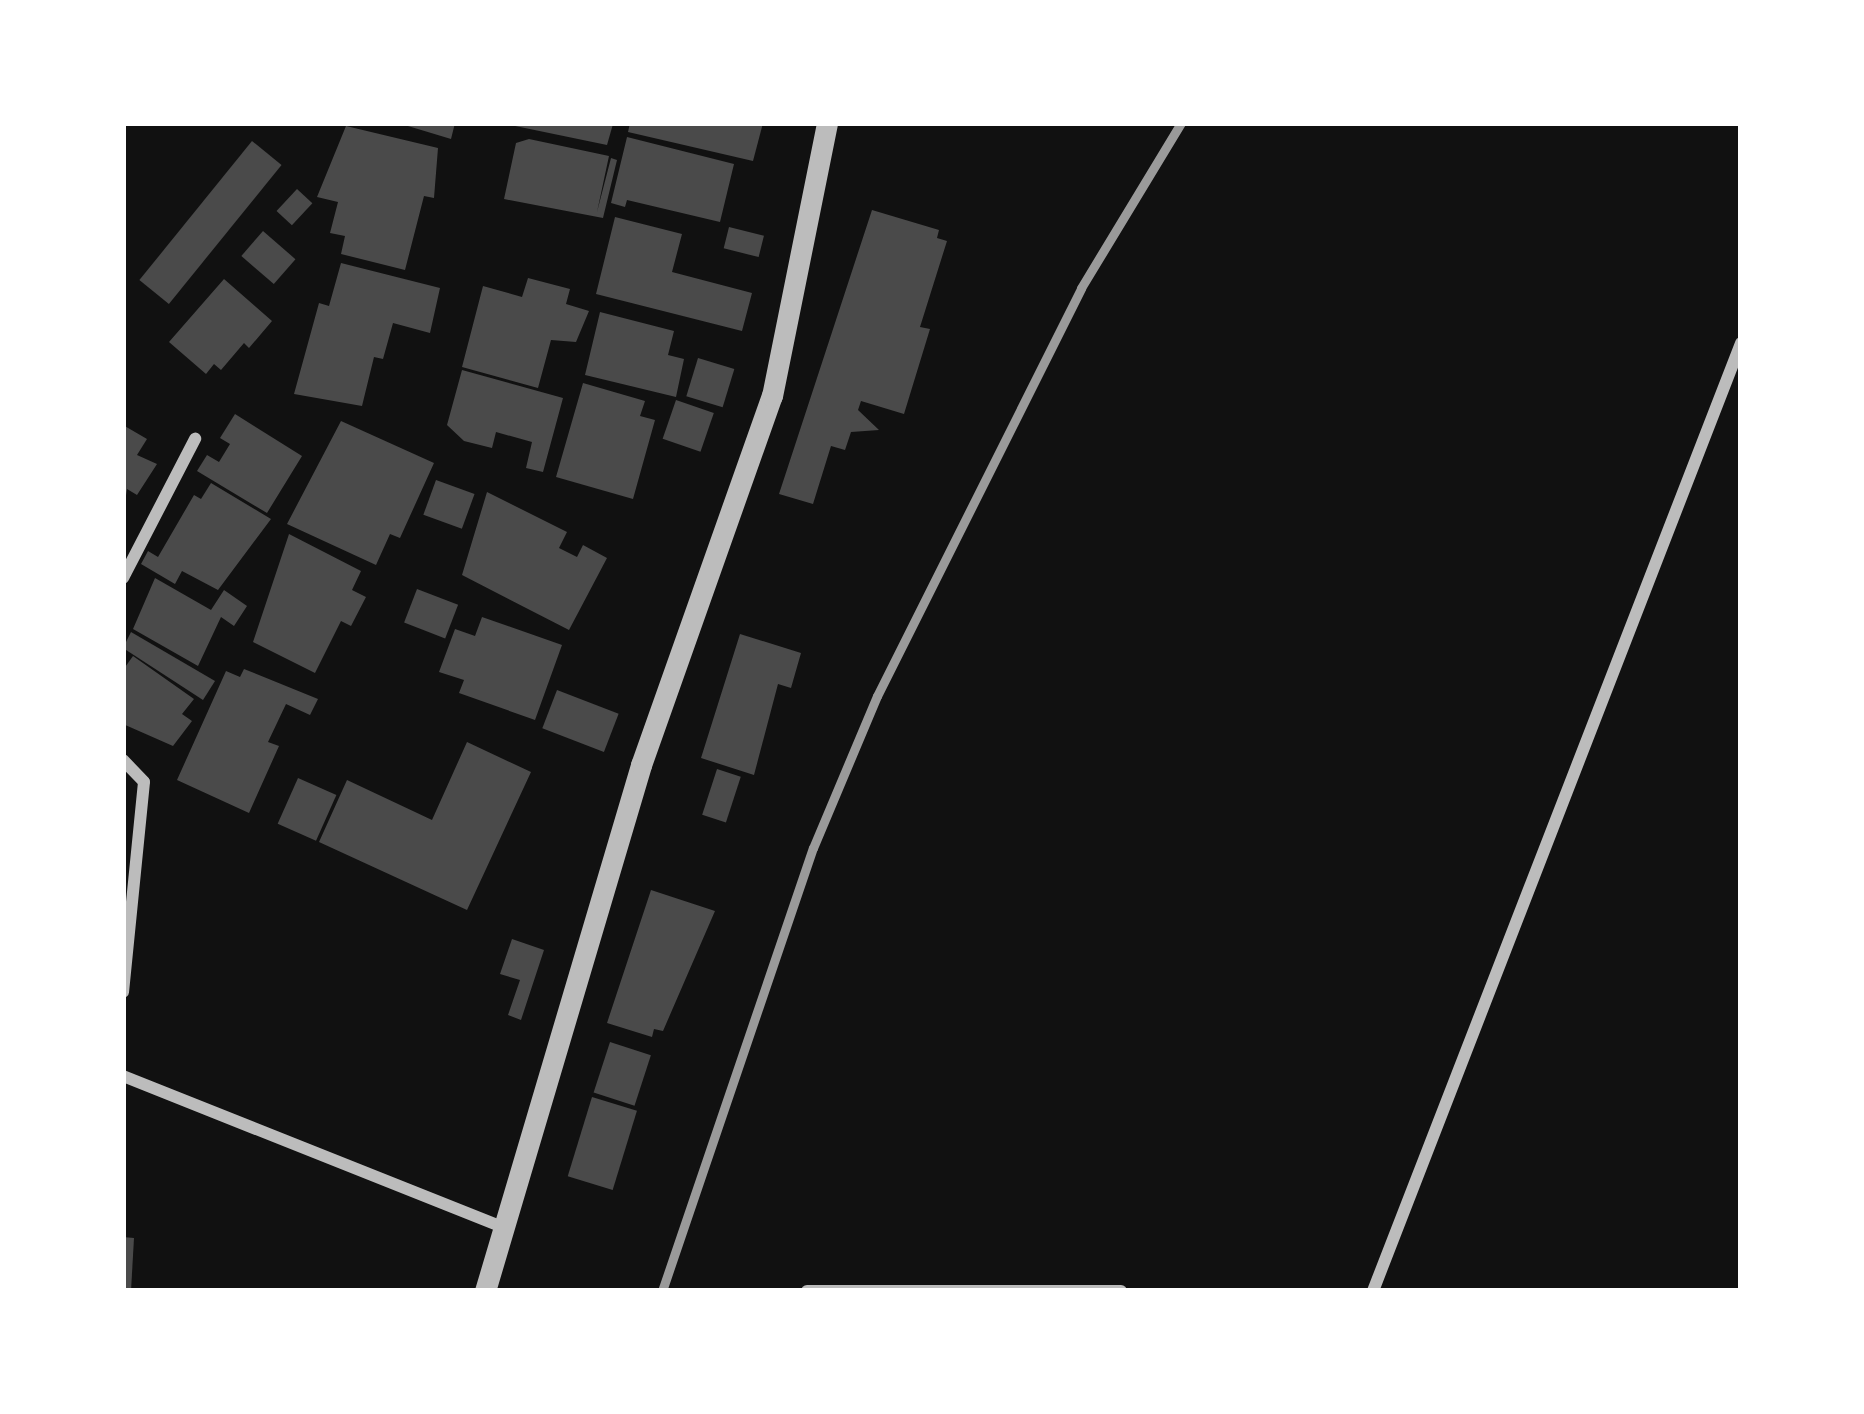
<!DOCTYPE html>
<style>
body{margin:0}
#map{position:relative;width:1864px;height:1414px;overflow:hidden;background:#111;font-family:"Libre Baskerville",serif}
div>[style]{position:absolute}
.building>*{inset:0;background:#4a4a4a;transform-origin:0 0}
.minor>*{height:12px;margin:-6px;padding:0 6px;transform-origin:6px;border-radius:6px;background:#bcbcbc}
.tertiary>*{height:21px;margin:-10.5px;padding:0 10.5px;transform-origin:10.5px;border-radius:10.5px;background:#bcbcbc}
.rail>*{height:9px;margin:-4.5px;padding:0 4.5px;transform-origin:4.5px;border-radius:4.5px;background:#9a9a9a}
span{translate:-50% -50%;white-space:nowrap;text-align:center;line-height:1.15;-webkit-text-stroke:9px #fff;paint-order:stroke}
.frame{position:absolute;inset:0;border:126px solid #fff;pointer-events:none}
</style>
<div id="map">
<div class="building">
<i style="clip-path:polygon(398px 123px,455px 123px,451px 139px)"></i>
<i style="clip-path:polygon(501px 123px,609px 123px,613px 124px,607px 145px)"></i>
<i style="clip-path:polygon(630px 123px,763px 123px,753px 161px,628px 132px)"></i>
<i style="clip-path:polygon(346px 126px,438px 148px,434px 198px,424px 196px,405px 270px,341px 254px,345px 236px,330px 233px,338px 202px,317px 197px)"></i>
<i style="clip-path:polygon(627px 137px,734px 164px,720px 222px,627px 200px,625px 207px,611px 203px)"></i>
<i style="clip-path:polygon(529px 139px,609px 156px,597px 212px,611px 158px,617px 160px,603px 218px,504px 199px,516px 143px)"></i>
<i style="left:252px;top:141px;width:38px;height:179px;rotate:39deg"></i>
<i style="left:297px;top:189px;width:21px;height:30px;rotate:43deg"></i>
<i style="clip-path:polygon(872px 210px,939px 230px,937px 238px,947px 241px,920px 327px,930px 329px,904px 414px,861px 401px,858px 410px,879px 430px,851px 432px,845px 450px,831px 446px,813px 504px,779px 494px)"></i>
<i style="clip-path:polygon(615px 217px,682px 234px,672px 272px,752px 293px,742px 331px,596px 294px)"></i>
<i style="left:729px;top:227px;width:36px;height:22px;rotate:14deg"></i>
<i style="left:263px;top:231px;width:43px;height:33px;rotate:41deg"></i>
<i style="clip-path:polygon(341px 263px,440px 288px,430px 333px,393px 323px,383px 359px,374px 357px,362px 406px,294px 394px,319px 303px,329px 306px)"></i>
<i style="clip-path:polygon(528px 278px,570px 289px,566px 304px,589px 311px,576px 342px,551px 340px,538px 388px,462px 367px,483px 286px,522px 297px)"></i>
<i style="clip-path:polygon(224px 279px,272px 321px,249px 348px,244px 343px,221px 370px,214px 364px,206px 374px,169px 342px)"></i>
<i style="clip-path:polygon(600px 312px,674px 331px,668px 355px,684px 359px,676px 397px,585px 375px)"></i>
<i style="left:698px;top:358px;width:38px;height:40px;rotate:17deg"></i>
<i style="clip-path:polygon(462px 370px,563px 398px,543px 472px,526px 468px,532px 442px,496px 432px,492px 448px,464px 441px,447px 425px)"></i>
<i style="clip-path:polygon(583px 383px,645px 401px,640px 416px,655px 420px,633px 499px,556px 477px)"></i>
<i style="left:676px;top:400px;width:40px;height:41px;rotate:19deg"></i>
<i style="clip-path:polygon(235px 414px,302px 456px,267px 513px,197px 471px,207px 455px,219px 462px,230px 444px,220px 438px)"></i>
<i style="clip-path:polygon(341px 421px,434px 463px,400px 538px,390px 534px,376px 565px,287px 524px)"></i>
<i style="clip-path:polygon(123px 425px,147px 439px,137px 455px,157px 464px,137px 495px,127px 489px,123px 514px)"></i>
<i style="left:436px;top:480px;width:41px;height:37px;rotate:20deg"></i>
<i style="clip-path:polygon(211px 483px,271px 519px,218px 590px,182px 571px,175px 584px,141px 564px,148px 551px,158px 557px,194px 495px,201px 499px)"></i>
<i style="clip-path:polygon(487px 492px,567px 532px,559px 548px,577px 557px,583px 545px,607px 558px,569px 630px,462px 575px)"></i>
<i style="clip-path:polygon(289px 534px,361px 571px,352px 590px,366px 597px,351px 626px,341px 621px,315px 673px,253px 642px)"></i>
<i style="clip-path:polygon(155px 578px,211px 610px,224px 590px,247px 606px,234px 626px,221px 617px,198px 666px,133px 629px)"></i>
<i style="left:417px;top:589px;width:44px;height:36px;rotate:21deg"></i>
<i style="clip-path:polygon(482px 617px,562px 645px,535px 720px,459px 693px,464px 680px,439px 672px,455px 629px,475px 636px)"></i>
<i style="clip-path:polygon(131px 632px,215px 681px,203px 700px,123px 648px)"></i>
<i style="clip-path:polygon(740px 634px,801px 653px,791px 688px,778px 684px,754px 775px,701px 758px)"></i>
<i style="clip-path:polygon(133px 656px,194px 699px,182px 714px,192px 721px,173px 746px,123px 724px,123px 670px)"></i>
<i style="clip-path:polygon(244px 669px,318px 699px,310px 715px,286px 704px,268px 742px,279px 746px,249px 813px,177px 780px,226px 671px,240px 677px)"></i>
<i style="left:557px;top:690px;width:66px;height:41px;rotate:21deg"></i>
<i style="clip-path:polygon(467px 742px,531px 772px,467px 910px,319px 842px,347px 780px,432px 820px)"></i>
<i style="left:717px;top:769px;width:25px;height:48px;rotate:18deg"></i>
<i style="left:298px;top:778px;width:42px;height:50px;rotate:24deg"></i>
<i style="clip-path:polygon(651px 890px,715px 911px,663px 1031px,654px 1029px,652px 1037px,607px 1023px)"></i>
<i style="clip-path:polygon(512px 939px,544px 950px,521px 1020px,508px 1015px,520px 980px,500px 974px)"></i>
<i style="left:610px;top:1042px;width:43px;height:53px;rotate:18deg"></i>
<i style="left:592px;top:1097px;width:47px;height:83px;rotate:17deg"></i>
<i style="clip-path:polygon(123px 1237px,134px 1238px,131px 1291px,123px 1291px)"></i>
</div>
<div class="minor">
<i style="left:123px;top:578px;width:157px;rotate:-62.6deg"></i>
<i style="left:123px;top:760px;width:30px;rotate:46deg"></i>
<i style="left:144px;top:782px;width:211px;rotate:95.7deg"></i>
<i style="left:123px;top:1076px;width:409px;rotate:21.7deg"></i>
<i style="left:807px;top:1291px;width:314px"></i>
<i style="left:1373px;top:1291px;width:1017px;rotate:-68.78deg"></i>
</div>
<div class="tertiary">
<i style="left:485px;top:1291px;width:549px;rotate:-73.48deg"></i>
<i style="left:641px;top:765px;width:392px;rotate:-70.5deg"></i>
<i style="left:772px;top:396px;width:278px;rotate:-78.6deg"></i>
</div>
<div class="rail">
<i style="left:662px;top:1291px;width:468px;rotate:-71.2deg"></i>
<i style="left:813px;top:848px;width:165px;rotate:-67.2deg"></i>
<i style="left:877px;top:696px;width:456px;rotate:-63.4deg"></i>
<i style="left:1081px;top:288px;width:193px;rotate:-58.8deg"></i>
</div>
<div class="frame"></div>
</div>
